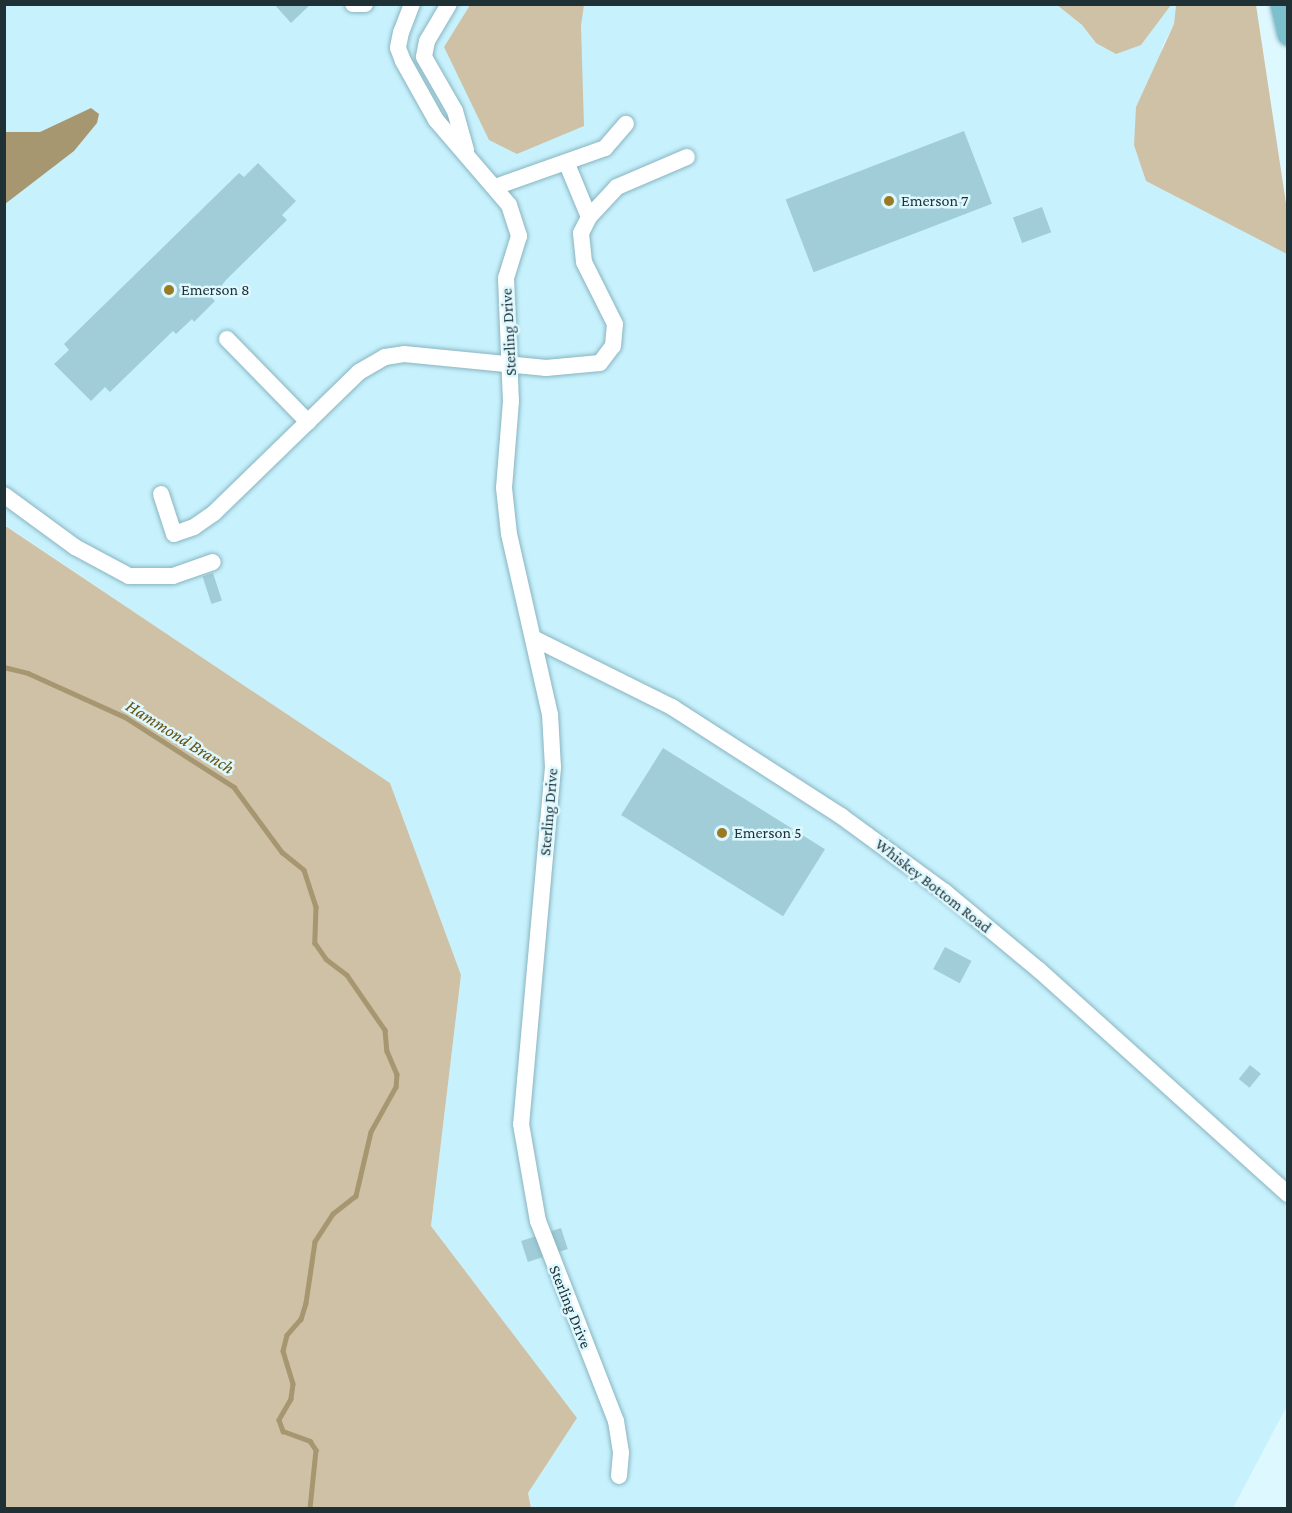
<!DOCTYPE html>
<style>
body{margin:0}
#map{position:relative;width:1292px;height:1513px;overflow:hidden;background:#def8ff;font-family:"Crimson Pro",serif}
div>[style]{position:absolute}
.built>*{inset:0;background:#c7f2fd}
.green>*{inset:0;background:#cec1a5}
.water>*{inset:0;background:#a79771}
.stream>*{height:4.5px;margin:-2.25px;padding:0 2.25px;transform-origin:2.25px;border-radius:2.25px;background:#a79771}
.building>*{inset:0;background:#a1cdd9;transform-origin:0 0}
.roads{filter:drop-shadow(0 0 2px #89b4c0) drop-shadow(0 0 2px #89b4c0)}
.minor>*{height:16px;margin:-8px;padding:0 8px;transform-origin:8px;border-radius:8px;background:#fff}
.major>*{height:21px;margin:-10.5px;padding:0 10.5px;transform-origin:10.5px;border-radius:10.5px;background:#7cc0ce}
.dots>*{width:16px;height:16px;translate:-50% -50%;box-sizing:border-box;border:3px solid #def8ff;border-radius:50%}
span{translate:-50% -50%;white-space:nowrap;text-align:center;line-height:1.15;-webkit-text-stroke:5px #def8ff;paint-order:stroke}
.poi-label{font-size:16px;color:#203136}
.left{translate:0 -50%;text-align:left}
.street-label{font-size:16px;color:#203136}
.water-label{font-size:18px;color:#68500d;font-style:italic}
.frame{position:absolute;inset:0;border:6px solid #203136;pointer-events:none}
</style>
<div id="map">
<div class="built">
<i style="clip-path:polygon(4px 5px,470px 5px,444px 47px,581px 26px,584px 5px,1057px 5px,1082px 25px,1096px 43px,1161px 17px,1171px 5px,1176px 5px,1174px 24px,1162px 47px,1146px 181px,1288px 254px,1288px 1404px,1233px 1508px,531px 1508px,528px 1493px,577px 1418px,431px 1226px,461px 975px,390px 783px,5px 525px)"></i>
</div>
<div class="green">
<i style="clip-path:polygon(470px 5px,584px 5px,581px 26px,584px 126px,517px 154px,489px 140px,444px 47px)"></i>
<i style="clip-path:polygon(1057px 5px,1171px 5px,1141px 45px,1116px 54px,1096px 43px,1082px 25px)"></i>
<i style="clip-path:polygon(1176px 5px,1256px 5px,1287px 210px,1287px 254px,1146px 181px,1134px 145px,1136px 107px,1174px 24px)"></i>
<i style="clip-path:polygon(4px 525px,390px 783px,461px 975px,431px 1226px,577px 1418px,528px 1493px,531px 1508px,5px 1508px)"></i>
</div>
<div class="water">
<i style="clip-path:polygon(91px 108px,99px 114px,97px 123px,74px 151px,5px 204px,5px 132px,40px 132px)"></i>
</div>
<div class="stream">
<i style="left:4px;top:667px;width:25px;rotate:14deg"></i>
<i style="left:28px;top:673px;width:107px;rotate:24.4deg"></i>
<i style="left:125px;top:717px;width:130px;rotate:32.7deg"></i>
<i style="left:234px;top:787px;width:81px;rotate:53.6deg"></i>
<i style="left:282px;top:852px;width:28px;rotate:39deg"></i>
<i style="left:304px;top:870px;width:39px;rotate:72deg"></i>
<i style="left:316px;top:907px;width:36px;rotate:92deg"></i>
<i style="left:315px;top:943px;width:19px;rotate:55deg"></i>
<i style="left:326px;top:959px;width:26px;rotate:37deg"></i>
<i style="left:347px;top:975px;width:67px;rotate:55.4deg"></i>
<i style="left:385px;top:1030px;width:21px;rotate:85deg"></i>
<i style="left:387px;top:1051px;width:25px;rotate:67deg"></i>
<i style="left:397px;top:1074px;width:13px;rotate:94deg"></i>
<i style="left:396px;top:1087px;width:51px;rotate:119.1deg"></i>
<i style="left:371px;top:1132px;width:66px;rotate:103.2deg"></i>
<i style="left:356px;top:1196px;width:29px;rotate:142deg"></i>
<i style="left:333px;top:1214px;width:33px;rotate:123deg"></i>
<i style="left:315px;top:1242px;width:62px;rotate:98.4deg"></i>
<i style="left:306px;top:1303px;width:17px;rotate:107deg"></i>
<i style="left:301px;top:1319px;width:21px;rotate:131deg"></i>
<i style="left:287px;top:1335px;width:16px;rotate:104deg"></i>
<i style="left:283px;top:1351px;width:34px;rotate:73deg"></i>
<i style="left:293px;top:1384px;width:15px;rotate:98deg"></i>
<i style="left:291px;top:1399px;width:24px;rotate:120deg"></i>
<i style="left:279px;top:1420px;width:12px;rotate:70deg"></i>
<i style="left:283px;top:1431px;width:29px;rotate:20deg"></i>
<i style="left:310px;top:1441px;width:11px;rotate:56deg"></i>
<i style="left:316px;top:1450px;width:58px;rotate:95.9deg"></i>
</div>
<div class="building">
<i style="clip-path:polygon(274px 4px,311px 4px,291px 23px)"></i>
<i style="left:964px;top:131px;width:78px;height:191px;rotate:69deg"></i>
<i style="clip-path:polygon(258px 163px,296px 201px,282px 215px,287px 220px,226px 280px,212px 298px,215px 301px,194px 322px,192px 319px,176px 334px,173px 331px,110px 392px,105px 387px,91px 401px,54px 364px,69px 350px,64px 344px,239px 173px,244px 177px)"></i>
<i style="left:1042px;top:207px;width:27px;height:31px;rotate:70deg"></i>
<i style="left:213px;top:573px;width:29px;height:11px;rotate:72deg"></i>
<i style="left:663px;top:748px;width:191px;height:79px;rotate:32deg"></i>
<i style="left:945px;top:947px;width:30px;height:25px;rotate:28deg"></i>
<i style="left:1250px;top:1065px;width:14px;height:18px;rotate:39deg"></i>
<i style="left:561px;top:1228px;width:22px;height:42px;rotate:72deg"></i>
</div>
<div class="roads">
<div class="minor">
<i style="left:353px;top:4px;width:12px"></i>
<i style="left:412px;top:4px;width:30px;rotate:111deg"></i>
<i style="left:401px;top:32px;width:16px;rotate:101deg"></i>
<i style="left:398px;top:48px;width:14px;rotate:69deg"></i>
<i style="left:403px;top:61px;width:68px;rotate:60.8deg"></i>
<i style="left:436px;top:120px;width:112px;rotate:49.3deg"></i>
<i style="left:509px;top:205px;width:33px;rotate:72deg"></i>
<i style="left:519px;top:236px;width:44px;rotate:107.2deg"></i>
<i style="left:506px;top:278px;width:123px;rotate:87.7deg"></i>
<i style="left:511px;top:401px;width:87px;rotate:94.6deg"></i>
<i style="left:504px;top:488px;width:46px;rotate:83.8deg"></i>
<i style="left:509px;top:534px;width:185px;rotate:77.2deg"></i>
<i style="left:550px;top:714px;width:53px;rotate:86.8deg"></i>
<i style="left:553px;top:767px;width:358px;rotate:95.1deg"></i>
<i style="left:521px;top:1124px;width:98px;rotate:80.1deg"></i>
<i style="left:538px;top:1221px;width:215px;rotate:68.7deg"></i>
<i style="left:616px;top:1421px;width:32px;rotate:81deg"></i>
<i style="left:621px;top:1453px;width:23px;rotate:95deg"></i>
<i style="left:449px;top:4px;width:43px;rotate:120.7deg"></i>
<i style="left:427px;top:41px;width:16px;rotate:101deg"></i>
<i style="left:424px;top:57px;width:62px;rotate:60.1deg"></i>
<i style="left:455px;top:111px;width:41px;rotate:74.2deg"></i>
<i style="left:567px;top:164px;width:57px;rotate:67.5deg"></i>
<i style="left:495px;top:187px;width:117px;rotate:-19.5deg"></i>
<i style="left:605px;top:148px;width:32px;rotate:-49deg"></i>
<i style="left:227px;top:339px;width:116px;rotate:45.7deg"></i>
<i style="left:161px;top:494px;width:42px;rotate:72deg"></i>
<i style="left:174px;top:534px;width:21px;rotate:-19deg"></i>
<i style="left:194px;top:527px;width:24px;rotate:-35deg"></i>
<i style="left:214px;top:513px;width:202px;rotate:-44.2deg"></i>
<i style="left:359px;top:372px;width:30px;rotate:-30deg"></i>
<i style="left:385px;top:357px;width:19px;rotate:-9deg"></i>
<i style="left:404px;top:354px;width:143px;rotate:5.6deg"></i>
<i style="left:546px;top:368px;width:54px;rotate:-5.3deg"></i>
<i style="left:600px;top:363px;width:21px;rotate:-53deg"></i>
<i style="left:613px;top:346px;width:22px;rotate:-85deg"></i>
<i style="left:615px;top:324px;width:69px;rotate:-116.6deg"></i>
<i style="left:584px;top:262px;width:29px;rotate:-96deg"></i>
<i style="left:581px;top:233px;width:18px;rotate:-63deg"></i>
<i style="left:589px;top:217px;width:41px;rotate:-47deg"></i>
<i style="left:617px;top:187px;width:76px;rotate:-23.2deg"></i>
<i style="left:4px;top:495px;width:88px;rotate:36.2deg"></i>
<i style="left:75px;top:547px;width:61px;rotate:28.2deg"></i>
<i style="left:129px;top:576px;width:44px"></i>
<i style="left:173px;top:576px;width:42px;rotate:-19.3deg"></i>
<i style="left:535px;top:639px;width:153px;rotate:26.4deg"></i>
<i style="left:672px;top:707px;width:201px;rotate:32.8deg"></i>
<i style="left:841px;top:816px;width:129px;rotate:36.2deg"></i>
<i style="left:945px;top:892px;width:122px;rotate:39.7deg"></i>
<i style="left:1039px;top:970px;width:335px;rotate:42deg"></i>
</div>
<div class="major">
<i style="left:1281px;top:4px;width:31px;rotate:77deg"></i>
</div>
</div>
<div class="dots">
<i style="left:889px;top:201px;background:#9b7a24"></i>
<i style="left:169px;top:290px;background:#9b7a24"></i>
<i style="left:722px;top:833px;background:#9b7a24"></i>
</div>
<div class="poi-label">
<span class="left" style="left:901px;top:201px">Emerson 7</span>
<span class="left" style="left:181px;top:290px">Emerson 8</span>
<span class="left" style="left:734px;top:833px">Emerson 5</span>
</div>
<div class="street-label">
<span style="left:509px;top:332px;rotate:-93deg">Sterling Drive</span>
<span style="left:549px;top:812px;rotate:-85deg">Sterling Drive</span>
<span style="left:933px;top:886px;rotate:38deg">Whiskey Bottom Road</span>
<span style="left:570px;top:1307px;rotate:68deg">Sterling Drive</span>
</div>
<div class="water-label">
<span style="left:180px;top:737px;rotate:32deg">Hammond Branch</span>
</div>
<div class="frame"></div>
</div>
